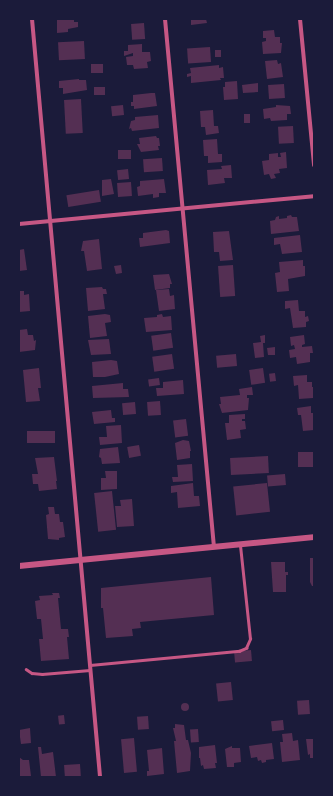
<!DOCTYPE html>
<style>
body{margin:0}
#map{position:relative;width:333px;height:796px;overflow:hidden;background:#1b1b3a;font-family:"Roboto Condensed",sans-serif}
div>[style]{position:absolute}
.building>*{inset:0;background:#542f53;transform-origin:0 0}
.round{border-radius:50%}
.service>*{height:2.5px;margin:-1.25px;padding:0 1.25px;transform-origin:1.25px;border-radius:1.25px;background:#c65784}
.minor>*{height:4px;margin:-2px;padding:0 2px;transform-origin:2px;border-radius:2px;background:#c65784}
.tertiary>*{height:6px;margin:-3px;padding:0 3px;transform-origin:3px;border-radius:3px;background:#c65784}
span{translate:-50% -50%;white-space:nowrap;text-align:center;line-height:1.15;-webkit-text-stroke:4px #1b1b3a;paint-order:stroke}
.frame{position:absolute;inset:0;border:20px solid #1b1b3a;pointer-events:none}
</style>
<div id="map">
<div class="building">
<i style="clip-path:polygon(57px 19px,74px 19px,74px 22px,78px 22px,78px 27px,68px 29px,68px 32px,57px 33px)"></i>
<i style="clip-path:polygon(191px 19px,206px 19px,207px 23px,191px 25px)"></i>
<i style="left:144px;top:23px;width:16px;height:13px;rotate:86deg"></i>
<i style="clip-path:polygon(274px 30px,275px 37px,280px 37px,280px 43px,282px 43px,281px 53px,263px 54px,262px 42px,266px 41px,266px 38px,263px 38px,263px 31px)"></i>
<i style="left:84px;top:41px;width:18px;height:26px;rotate:87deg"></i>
<i style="clip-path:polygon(142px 44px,142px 52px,150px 52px,151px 61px,147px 62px,148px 68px,134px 69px,133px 65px,127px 65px,126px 57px,133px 56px,133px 53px,124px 56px,124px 51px,128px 51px,128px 45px)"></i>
<i style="left:210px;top:47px;width:15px;height:23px;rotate:86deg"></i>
<i style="left:215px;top:50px;width:6px;height:7px"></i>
<i style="clip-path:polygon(277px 60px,278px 64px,281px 63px,283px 77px,267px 79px,265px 61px)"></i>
<i style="left:103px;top:64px;width:9px;height:12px;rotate:90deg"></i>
<i style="clip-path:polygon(219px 65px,219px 68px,223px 67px,224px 78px,220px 78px,221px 80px,191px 83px,191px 76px,187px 77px,187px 74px,191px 73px,190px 68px)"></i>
<i style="clip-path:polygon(79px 79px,79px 80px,86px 80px,87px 90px,63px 94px,63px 88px,59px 88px,59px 81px)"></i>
<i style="clip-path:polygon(237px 81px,238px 99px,224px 100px,223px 87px,225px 87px,225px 82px)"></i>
<i style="clip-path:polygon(258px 83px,258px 92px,243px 93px,242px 85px)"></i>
<i style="left:284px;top:84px;width:14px;height:16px;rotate:86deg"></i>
<i style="left:105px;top:87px;width:8px;height:11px;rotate:90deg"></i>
<i style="clip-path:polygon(151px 93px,155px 93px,157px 106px,134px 109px,134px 106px,131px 106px,131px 102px,133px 102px,133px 95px)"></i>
<i style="left:81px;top:99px;width:34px;height:17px;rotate:87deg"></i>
<i style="left:123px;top:105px;width:10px;height:12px;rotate:84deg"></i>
<i style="clip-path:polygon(276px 105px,290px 106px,291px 114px,287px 114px,287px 120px,271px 121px,270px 118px,264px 119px,263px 109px,276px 107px)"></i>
<i style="clip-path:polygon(213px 110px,214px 126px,218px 126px,219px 133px,206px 135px,205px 127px,201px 127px,200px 111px)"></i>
<i style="left:244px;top:114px;width:6px;height:9px"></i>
<i style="clip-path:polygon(158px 115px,159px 128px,132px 131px,131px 128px,129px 129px,131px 121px,135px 120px,135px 117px)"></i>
<i style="left:293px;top:126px;width:17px;height:15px;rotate:87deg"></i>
<i style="clip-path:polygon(156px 136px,157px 138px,159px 138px,160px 146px,158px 146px,159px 150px,141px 152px,137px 144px,140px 144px,139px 138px)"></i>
<i style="clip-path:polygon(217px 139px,218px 154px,222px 154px,222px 162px,208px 163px,208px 156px,204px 156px,203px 140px)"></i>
<i style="left:131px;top:150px;width:9px;height:13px;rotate:90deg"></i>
<i style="clip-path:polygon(286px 152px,287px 168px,279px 169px,280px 173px,274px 174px,276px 178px,271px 179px,269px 174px,264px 175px,262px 161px,269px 160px,269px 154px,278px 153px,278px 157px,281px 157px,280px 153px)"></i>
<i style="left:162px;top:158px;width:13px;height:19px;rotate:86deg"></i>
<i style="clip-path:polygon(231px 165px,232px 178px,224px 178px,225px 183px,208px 185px,207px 170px,222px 169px,221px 166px)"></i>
<i style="left:128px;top:169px;width:10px;height:11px;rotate:84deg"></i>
<i style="clip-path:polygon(111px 179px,114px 194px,102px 196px,102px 180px)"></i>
<i style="clip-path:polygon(164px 179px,166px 193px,159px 193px,159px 197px,153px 198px,153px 194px,138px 196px,137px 187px,140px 186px,140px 181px)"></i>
<i style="left:131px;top:182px;width:14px;height:14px;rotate:86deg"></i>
<i style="left:99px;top:190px;width:12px;height:33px;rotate:81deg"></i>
<i style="clip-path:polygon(291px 215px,292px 217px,297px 217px,299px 231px,271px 234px,270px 221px,275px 220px,276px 217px,279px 216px,279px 219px,287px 218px,287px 216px)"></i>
<i style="clip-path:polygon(166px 230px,169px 231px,170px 243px,140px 247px,139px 238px,143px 238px,143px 233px)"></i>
<i style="clip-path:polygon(229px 231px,233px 260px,220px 261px,219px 252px,214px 252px,213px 232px)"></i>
<i style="clip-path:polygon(300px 235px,302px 252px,282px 254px,280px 244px,274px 245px,274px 238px)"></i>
<i style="clip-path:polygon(99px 239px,102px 269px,87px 271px,84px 251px,81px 251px,83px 241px)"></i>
<i style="clip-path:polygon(24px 249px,27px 270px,19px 271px,19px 250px)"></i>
<i style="clip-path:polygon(303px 260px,303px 266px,305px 266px,305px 276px,288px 279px,289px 291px,277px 292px,275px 273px,280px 272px,279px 262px)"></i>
<i style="clip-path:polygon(121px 265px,122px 273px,116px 274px,114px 266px)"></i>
<i style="left:233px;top:265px;width:31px;height:15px;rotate:86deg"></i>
<i style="clip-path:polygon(169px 274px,172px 284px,170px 284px,170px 288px,155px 290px,153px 275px)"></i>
<i style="clip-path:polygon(102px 287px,103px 289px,106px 289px,107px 294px,103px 294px,105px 309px,88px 311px,86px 288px)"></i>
<i style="clip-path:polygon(169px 289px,170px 296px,174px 295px,175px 309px,159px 311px,156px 290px)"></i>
<i style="clip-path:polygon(19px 291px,24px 291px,24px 295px,29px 294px,30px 311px,19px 312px)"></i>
<i style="clip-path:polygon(298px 300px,299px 311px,305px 311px,305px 317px,308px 316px,309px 321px,306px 322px,306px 327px,293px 328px,290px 308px,285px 309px,285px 301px)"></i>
<i style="clip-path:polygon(105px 314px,110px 315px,111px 322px,105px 323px,107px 336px,90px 338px,88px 316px)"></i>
<i style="clip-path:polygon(162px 314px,163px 317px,171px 316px,172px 330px,146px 332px,144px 318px,157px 317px,157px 315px)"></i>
<i style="clip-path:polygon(27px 329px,28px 335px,33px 335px,34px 341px,36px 340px,35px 350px,19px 352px,19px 330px)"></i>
<i style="left:171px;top:333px;width:15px;height:20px;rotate:82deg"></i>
<i style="clip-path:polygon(265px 335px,265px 343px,263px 343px,264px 357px,255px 358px,253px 343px,261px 342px,260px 336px)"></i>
<i style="clip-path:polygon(304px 335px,305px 344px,302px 345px,302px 347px,312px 346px,313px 353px,310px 353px,310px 362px,297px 364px,296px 357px,290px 358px,289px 350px,295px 349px,294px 345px,291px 346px,290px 337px)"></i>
<i style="clip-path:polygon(109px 339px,111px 354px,91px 355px,88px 340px)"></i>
<i style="clip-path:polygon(275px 347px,275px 355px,268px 355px,267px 348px)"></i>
<i style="left:172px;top:354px;width:15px;height:20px;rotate:82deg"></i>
<i style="left:236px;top:354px;width:12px;height:20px;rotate:85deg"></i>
<i style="clip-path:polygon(111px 360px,117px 361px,119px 374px,105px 377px,93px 377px,92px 362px)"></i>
<i style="clip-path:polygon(39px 368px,41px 388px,38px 388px,40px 401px,26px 402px,23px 370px)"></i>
<i style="left:263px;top:368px;width:15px;height:14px;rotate:82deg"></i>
<i style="left:275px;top:373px;width:8px;height:6px;rotate:83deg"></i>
<i style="clip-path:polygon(307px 375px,307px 382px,312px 382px,312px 387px,314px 387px,313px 398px,299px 399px,298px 385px,294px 386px,293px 376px)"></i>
<i style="left:159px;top:378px;width:7px;height:11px;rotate:82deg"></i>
<i style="clip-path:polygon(183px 380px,184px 394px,157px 396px,156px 388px,163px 388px,163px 382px)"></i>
<i style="clip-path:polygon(123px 383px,123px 389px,128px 389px,129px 397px,93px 398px,92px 386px)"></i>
<i style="clip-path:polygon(252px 387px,253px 395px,247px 395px,247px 398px,249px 398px,248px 410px,222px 413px,219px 404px,221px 404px,220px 397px,240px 395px,239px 389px)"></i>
<i style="left:160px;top:401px;width:14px;height:13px;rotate:86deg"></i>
<i style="left:135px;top:402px;width:12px;height:13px;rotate:85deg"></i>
<i style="clip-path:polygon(311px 406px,311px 413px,314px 413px,314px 430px,303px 431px,301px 415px,298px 415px,297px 408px)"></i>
<i style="clip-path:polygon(111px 410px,112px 418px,115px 418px,115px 422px,94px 424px,92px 412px)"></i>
<i style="clip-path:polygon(245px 414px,245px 419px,242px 419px,242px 421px,245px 421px,246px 429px,240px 430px,241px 438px,227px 440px,225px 423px,229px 423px,229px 415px)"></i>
<i style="left:186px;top:419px;width:17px;height:13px;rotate:83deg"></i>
<i style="clip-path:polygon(121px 425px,122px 443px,100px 445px,99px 437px,107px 437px,106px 426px)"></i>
<i style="left:55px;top:431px;width:12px;height:28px;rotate:90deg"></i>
<i style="clip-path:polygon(183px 440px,189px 441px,191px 451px,190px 451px,190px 458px,177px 460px,175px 443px)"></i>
<i style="left:139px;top:445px;width:11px;height:12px;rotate:80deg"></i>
<i style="clip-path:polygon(118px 447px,120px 463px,102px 464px,101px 458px,99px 457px,100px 449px)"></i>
<i style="left:314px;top:452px;width:15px;height:16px;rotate:90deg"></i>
<i style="left:268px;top:456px;width:17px;height:38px;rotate:87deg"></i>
<i style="clip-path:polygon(54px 457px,57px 481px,56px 481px,57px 489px,39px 491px,38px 484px,33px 484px,32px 474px,38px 474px,35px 458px)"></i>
<i style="clip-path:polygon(192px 464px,193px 481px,173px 482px,172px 477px,178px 477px,177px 465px)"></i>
<i style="clip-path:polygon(105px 471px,117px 471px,117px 489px,101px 490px,101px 478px,106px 478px)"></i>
<i style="left:285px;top:474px;width:11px;height:18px;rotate:85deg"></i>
<i style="clip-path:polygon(193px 483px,194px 496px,199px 496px,200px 506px,178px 508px,177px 492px,171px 493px,171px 486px)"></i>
<i style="left:267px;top:483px;width:29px;height:34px;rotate:84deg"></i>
<i style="left:112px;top:491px;width:39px;height:18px;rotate:84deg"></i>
<i style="clip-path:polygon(132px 499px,134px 526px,117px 527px,115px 506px,121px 506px,120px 500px)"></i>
<i style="clip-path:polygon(48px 507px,54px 507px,55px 514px,59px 514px,60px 522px,63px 522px,65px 537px,59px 538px,59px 540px,48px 539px,46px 515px,49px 514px)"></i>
<i style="clip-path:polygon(310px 558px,314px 558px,314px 586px,312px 586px,310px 582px)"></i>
<i style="clip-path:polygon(271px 562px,285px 562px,285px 572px,288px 572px,288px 575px,286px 575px,286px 592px,273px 592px)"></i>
<i style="clip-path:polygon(211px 577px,214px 615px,140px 622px,141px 628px,132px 629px,133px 636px,106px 638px,103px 608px,101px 608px,101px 588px)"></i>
<i style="clip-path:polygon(52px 593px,59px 593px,60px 598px,58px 598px,61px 629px,68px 629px,69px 637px,67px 637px,69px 659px,41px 661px,39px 639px,43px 639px,41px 619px,37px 619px,35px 601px,40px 600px,39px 596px,53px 595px)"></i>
<i style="left:251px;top:650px;width:11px;height:17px;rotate:85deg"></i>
<i style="left:231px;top:682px;width:18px;height:15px;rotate:84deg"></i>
<i style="left:309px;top:700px;width:14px;height:12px;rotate:86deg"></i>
<i class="round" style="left:181px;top:703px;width:8px;height:8px"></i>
<i style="left:64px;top:715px;width:9px;height:6px;rotate:84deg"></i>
<i style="left:148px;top:716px;width:13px;height:11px;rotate:86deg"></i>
<i style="left:283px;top:720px;width:10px;height:12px;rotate:84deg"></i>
<i style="clip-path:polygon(175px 724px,184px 725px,186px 740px,188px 740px,191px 753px,190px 771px,177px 773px,174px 741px,176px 741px,173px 728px,175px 728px)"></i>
<i style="clip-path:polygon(30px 728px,31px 743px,21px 744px,19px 730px)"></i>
<i style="left:198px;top:729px;width:13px;height:8px;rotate:86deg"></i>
<i style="clip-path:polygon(292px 733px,293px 741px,298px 740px,300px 760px,282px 762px,280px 742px,283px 742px,282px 734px)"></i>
<i style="left:134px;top:738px;width:34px;height:13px;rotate:85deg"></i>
<i style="clip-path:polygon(306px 739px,314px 739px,314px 758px,310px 758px,310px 754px,308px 755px)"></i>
<i style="clip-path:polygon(272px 743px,274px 759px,266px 760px,266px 762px,262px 763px,261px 760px,258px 761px,257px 757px,251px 758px,249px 746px)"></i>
<i style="clip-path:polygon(215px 745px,217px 763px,215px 763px,216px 768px,204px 769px,203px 765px,201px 766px,200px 758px,199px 758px,199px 747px)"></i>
<i style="clip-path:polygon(232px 746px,232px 748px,240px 748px,241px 762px,234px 763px,234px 767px,227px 767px,225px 749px)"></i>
<i style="clip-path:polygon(38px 747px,41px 747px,42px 754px,53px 752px,56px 777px,41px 777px)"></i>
<i style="clip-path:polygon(162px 748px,164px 774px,147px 776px,147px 771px,149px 771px,147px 750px)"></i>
<i style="clip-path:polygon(19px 757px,23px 760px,29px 760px,31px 776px,19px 777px)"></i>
<i style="left:80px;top:764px;width:13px;height:16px;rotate:86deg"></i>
</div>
<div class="service">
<i style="left:90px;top:665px;width:150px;rotate:-5.4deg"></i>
<i style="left:239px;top:651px;width:8px;rotate:-23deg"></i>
<i style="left:246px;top:648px;width:10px;rotate:-66deg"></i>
<i style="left:250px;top:639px;width:95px;rotate:-96.1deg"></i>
<i style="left:26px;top:669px;width:7px;rotate:34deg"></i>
<i style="left:32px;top:673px;width:10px;rotate:6deg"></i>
<i style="left:42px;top:674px;width:48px;rotate:-4.8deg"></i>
</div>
<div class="minor">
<i style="left:32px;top:19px;width:761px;rotate:84.87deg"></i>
<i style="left:165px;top:19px;width:530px;rotate:84.7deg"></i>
<i style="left:300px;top:19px;width:147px;rotate:84.5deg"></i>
<i style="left:19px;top:224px;width:296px;rotate:-5.4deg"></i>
</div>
<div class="tertiary">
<i style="left:19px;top:566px;width:296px;rotate:-5.6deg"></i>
</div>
<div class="frame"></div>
</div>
